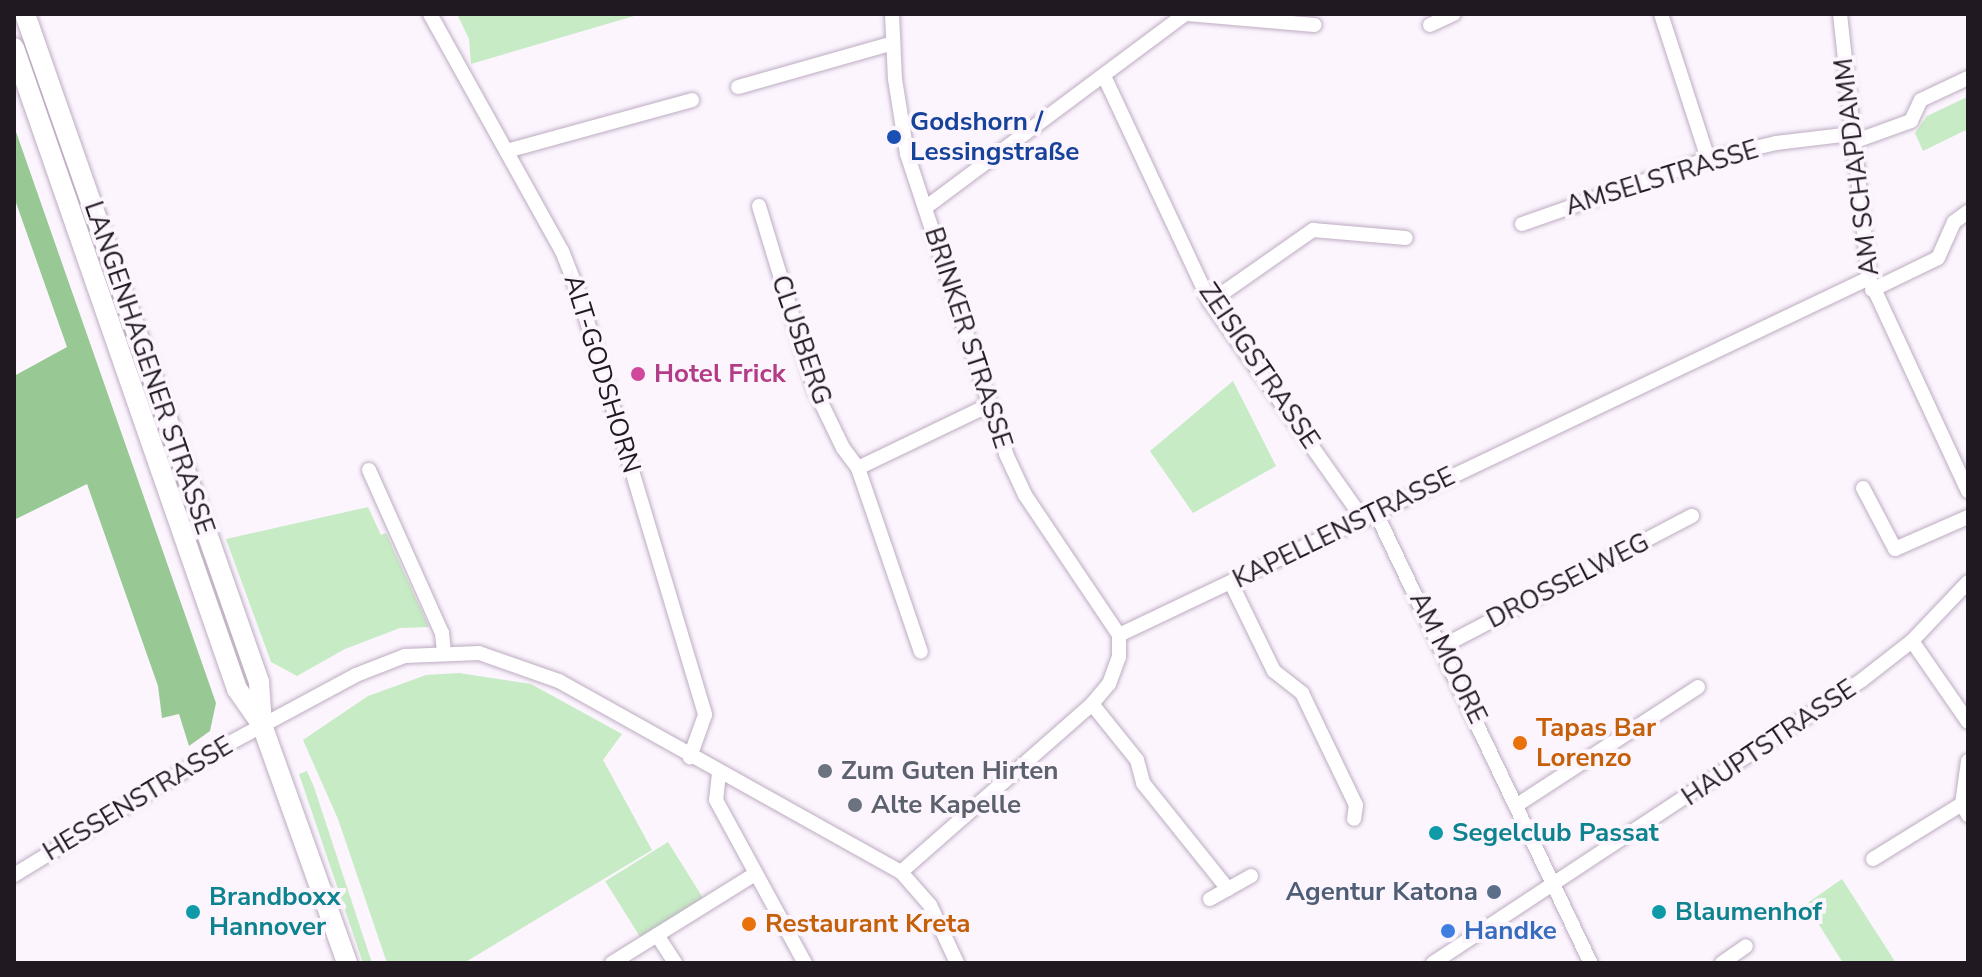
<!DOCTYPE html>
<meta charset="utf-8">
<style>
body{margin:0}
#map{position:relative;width:1982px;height:977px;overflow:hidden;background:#fcf5fe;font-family:"Nunito Sans",sans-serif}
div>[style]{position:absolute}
.green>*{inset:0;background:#c7ebc5;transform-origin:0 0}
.forest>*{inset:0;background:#98c995}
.roads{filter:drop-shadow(0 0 2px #bdacc1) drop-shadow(0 0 2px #bdacc1)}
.minor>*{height:14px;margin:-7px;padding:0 7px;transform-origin:7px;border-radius:7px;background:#fff}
.secondary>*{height:20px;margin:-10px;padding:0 10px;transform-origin:10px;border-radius:10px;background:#fff}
.dots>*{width:22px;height:22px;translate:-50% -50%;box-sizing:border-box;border:4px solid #fcf5fe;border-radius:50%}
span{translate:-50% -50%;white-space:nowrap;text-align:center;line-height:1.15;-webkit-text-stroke:8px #fcf5fe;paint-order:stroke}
.transit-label{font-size:26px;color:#164399;font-weight:700}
.left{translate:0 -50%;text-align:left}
.street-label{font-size:26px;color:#201921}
.hotel-label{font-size:26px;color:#b23c85;font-weight:700}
.food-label{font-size:26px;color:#c56008;font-weight:700}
.worship-label{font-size:26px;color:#5b616d;font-weight:700}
.culture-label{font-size:26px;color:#0d838f;font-weight:700}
.service-label{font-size:26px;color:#4e5e75;font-weight:700}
.right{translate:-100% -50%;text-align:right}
.shop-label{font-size:26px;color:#366cbe;font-weight:700}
.frame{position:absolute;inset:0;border:16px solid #201921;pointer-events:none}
</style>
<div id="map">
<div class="green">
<i style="clip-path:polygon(457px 14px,641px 14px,471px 64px,469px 39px)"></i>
<i style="clip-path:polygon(1967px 97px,1968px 129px,1923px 151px,1915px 133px,1927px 116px)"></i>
<i style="clip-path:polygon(1233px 381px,1276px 466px,1193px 513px,1150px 451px)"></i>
<i style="clip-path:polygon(368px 507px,381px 535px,386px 533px,429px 627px,400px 628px,345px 649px,297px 676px,271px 662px,226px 539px)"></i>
<i style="clip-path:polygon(459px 673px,531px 684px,622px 734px,603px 760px,652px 850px,464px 963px,387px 963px,338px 819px,303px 740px,368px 696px,426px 675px)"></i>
<i style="clip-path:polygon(307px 771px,314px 787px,372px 963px,363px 963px,299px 774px)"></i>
<i style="left:668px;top:842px;width:67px;height:74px;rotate:58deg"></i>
<i style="clip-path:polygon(1842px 879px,1896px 963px,1843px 963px,1806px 904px)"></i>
</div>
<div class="forest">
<i style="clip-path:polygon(14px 126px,216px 703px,210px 731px,189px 746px,179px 714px,162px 718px,158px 686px,87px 484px,14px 520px,14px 376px,67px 347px,14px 197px)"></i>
</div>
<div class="roads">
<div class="minor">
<i style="left:430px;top:14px;width:271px;rotate:60.9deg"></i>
<i style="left:562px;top:251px;width:46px;rotate:68.4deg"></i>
<i style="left:579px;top:294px;width:439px;rotate:73.3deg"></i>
<i style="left:705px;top:715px;width:45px;rotate:109.7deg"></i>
<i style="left:892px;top:14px;width:65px;rotate:87.4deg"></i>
<i style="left:895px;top:79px;width:76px;rotate:80.9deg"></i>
<i style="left:907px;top:154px;width:316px;rotate:71.7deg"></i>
<i style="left:1006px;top:454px;width:45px;rotate:65.1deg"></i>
<i style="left:1025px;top:495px;width:169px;rotate:56.1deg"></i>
<i style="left:1187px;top:14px;width:128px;rotate:4.9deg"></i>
<i style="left:1661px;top:14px;width:152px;rotate:72deg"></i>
<i style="left:1840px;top:14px;width:266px;rotate:83.7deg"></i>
<i style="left:1869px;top:278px;width:235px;rotate:65.1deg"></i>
<i style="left:1430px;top:25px;width:26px;rotate:-25deg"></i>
<i style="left:1104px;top:76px;width:250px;rotate:64.9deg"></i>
<i style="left:1210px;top:302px;width:267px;rotate:54.8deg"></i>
<i style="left:738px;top:87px;width:161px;rotate:-15.8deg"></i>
<i style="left:1853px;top:142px;width:62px;rotate:-19.9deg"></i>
<i style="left:1911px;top:121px;width:23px;rotate:-65deg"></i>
<i style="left:1921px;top:100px;width:52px;rotate:-25.1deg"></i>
<i style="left:507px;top:151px;width:192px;rotate:-15.4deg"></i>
<i style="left:759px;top:206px;width:192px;rotate:73.1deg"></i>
<i style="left:815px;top:390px;width:64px;rotate:64.2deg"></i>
<i style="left:843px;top:448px;width:25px;rotate:53deg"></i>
<i style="left:858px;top:468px;width:194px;rotate:71.1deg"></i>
<i style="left:925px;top:208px;width:324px;rotate:-36.7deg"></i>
<i style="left:1522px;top:224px;width:197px;rotate:-19.3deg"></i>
<i style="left:1708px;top:159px;width:70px;rotate:-13.2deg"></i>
<i style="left:1776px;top:143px;width:77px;rotate:-6.8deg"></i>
<i style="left:1872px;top:290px;width:73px;rotate:-25.9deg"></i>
<i style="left:1938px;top:258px;width:39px;rotate:-66deg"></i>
<i style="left:1954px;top:222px;width:17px;rotate:-36deg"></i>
<i style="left:1210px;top:302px;width:126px;rotate:-35deg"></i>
<i style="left:1313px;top:230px;width:93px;rotate:4.9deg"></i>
<i style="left:858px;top:468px;width:145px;rotate:-25.7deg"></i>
<i style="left:369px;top:470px;width:179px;rotate:65.9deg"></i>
<i style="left:442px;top:633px;width:19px;rotate:84deg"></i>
<i style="left:1863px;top:488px;width:69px;rotate:62.3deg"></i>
<i style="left:1895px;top:549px;width:80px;rotate:-23.7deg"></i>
<i style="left:1376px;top:513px;width:499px;rotate:64.5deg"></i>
<i style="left:1231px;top:583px;width:98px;rotate:64deg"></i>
<i style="left:1274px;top:671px;width:36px;rotate:38deg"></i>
<i style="left:1302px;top:693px;width:124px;rotate:64.3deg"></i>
<i style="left:1356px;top:805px;width:14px;rotate:98deg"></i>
<i style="left:1119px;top:635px;width:831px;rotate:-25.45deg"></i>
<i style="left:1912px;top:641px;width:98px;rotate:55.3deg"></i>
<i style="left:1443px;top:646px;width:281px;rotate:-27.6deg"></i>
<i style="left:1092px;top:704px;width:72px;rotate:51.2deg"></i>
<i style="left:1137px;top:760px;width:24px;rotate:75deg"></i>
<i style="left:1143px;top:783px;width:136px;rotate:51.3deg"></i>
<i style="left:1968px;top:761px;width:43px;rotate:97.9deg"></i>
<i style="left:1962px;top:804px;width:13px;rotate:61deg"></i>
<i style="left:719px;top:773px;width:27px;rotate:96deg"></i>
<i style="left:716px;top:800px;width:186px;rotate:61.4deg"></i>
<i style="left:1517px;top:805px;width:216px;rotate:-33.1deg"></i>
<i style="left:1873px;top:859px;width:105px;rotate:-31.7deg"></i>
<i style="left:901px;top:872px;width:254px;rotate:-41.3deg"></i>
<i style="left:1092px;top:704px;width:26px;rotate:-50deg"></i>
<i style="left:1109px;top:684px;width:29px;rotate:-70deg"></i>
<i style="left:1119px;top:657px;width:22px;rotate:-90deg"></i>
<i style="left:14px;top:875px;width:251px;rotate:-31.5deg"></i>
<i style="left:228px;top:744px;width:145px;rotate:-28.3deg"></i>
<i style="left:356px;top:675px;width:53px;rotate:-21.2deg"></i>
<i style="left:405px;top:656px;width:74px;rotate:-2.3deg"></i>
<i style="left:479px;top:653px;width:85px;rotate:19.3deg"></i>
<i style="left:559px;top:681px;width:392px;rotate:29.2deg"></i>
<i style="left:901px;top:872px;width:44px;rotate:48.7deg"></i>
<i style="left:930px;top:905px;width:64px;rotate:65deg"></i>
<i style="left:1210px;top:899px;width:47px;rotate:-29.3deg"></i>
<i style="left:657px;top:935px;width:33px;rotate:57deg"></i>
<i style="left:612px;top:963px;width:168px;rotate:-31.9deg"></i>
<i style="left:1433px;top:963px;width:514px;rotate:-33.41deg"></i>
<i style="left:1862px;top:680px;width:63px;rotate:-38deg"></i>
<i style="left:1912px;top:641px;width:81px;rotate:-46.5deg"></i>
<i style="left:1722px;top:963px;width:29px;rotate:-35deg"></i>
</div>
<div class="secondary">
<i style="left:25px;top:14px;width:708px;rotate:70.69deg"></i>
<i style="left:259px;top:682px;width:43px;rotate:86deg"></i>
<i style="left:14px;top:48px;width:679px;rotate:70.82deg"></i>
<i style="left:237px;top:689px;width:44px;rotate:55.2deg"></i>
<i style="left:262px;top:725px;width:253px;rotate:70.3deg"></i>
</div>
</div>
<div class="dots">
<i style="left:894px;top:137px;background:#1a4fb4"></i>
<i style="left:638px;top:374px;background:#d1479c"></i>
<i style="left:1520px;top:743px;background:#e8710a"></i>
<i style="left:825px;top:771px;background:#6b7280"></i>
<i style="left:855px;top:805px;background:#6b7280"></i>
<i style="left:1436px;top:833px;background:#0f9aa8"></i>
<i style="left:1494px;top:892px;background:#5c6f8a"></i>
<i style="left:193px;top:912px;background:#0f9aa8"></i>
<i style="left:1659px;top:912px;background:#0f9aa8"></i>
<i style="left:749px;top:924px;background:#e8710a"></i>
<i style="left:1448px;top:931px;background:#3f7fe0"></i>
</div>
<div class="transit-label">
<span class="left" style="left:910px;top:137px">Godshorn /<br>Lessingstraße</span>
</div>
<div class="street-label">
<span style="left:1857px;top:167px;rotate:-97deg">AM SCHAPDAMM</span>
<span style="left:1662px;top:178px;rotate:-17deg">AMSELSTRASSE</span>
<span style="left:968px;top:338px;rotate:72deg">BRINKER STRASSE</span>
<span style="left:801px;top:340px;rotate:71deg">CLUSBERG</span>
<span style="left:1259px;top:366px;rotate:56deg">ZEISIGSTRASSE</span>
<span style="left:149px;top:368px;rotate:71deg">LANGENHAGENER STRASSE</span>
<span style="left:602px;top:374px;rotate:73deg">ALT-GODSHORN</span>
<span style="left:1344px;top:528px;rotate:-26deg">KAPELLENSTRASSE</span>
<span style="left:1568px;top:581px;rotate:-27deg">DROSSELWEG</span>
<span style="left:1448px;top:658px;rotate:64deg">AM MOORE</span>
<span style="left:1769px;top:743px;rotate:-34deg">HAUPTSTRASSE</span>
<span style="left:138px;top:799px;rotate:-31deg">HESSENSTRASSE</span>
</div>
<div class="hotel-label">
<span class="left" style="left:654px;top:374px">Hotel Frick</span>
</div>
<div class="food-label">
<span class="left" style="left:1536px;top:743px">Tapas Bar<br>Lorenzo</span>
<span class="left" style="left:765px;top:924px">Restaurant Kreta</span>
</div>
<div class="worship-label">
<span class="left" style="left:841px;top:771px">Zum Guten Hirten</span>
<span class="left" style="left:871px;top:805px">Alte Kapelle</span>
</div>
<div class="culture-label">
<span class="left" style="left:1452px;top:833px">Segelclub Passat</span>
<span class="left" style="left:209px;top:912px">Brandboxx<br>Hannover</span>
<span class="left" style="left:1675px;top:912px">Blaumenhof</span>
</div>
<div class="service-label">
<span class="right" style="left:1478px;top:892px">Agentur Katona</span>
</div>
<div class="shop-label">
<span class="left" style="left:1464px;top:931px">Handke</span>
</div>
<div class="frame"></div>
</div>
